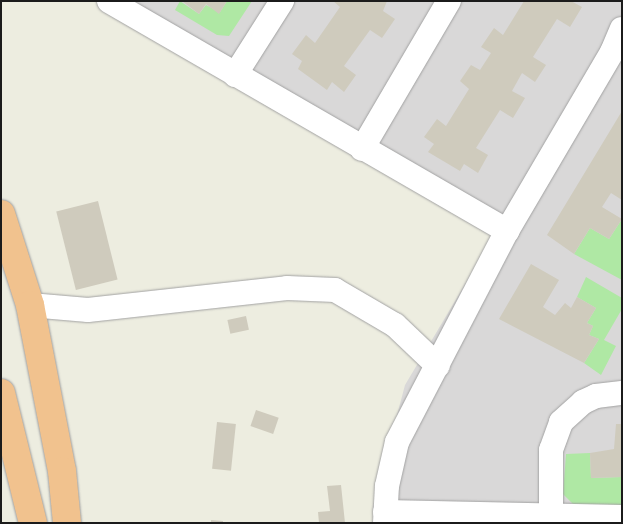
<!DOCTYPE html>
<style>
body{margin:0}
#map{position:relative;width:623px;height:524px;overflow:hidden;background:#edede0;font-family:"Archivo Narrow",sans-serif}
div>[style]{position:absolute}
.residential>*{inset:0;background:#d9d8d8}
.grass>*{inset:0;background:#afe8a4}
.building>*{inset:0;background:#cfcbbd;transform-origin:0 0}
.roads{filter:drop-shadow(0 0 1px #a2a2a2) drop-shadow(0 0 1px #a2a2a2)}
.minor>*{height:24px;margin:-12px;padding:0 12px;transform-origin:12px;border-radius:12px;background:#fff}
.trunk>*{height:28px;margin:-14px;padding:0 14px;transform-origin:14px;border-radius:14px;background:#f1c28e}
span{translate:-50% -50%;white-space:nowrap;text-align:center;line-height:1.15;-webkit-text-stroke:4px #fff;paint-order:stroke}
.frame{position:absolute;inset:0;border:2px solid #1b1b1b;pointer-events:none}
</style>
<div id="map">
<div class="residential">
<i style="clip-path:polygon(109px 1px,622px 1px,622px 523px,374px 523px,373px 506px,405px 385px,498px 229px)"></i>
</div>
<div class="grass">
<i style="clip-path:polygon(180px 1px,199px 14px,206px 5px,220px 12px,227px 1px,252px 1px,229px 36px,217px 35px,175px 10px)"></i>
<i style="clip-path:polygon(622px 219px,622px 280px,574px 254px,590px 228px,609px 239px)"></i>
<i style="clip-path:polygon(586px 277px,622px 298px,622px 309px,604px 340px,616px 346px,601px 375px,584px 363px,599px 339px,589px 335px,593px 326px,587px 323px,596px 308px,577px 297px)"></i>
<i style="clip-path:polygon(590px 453px,591px 478px,622px 477px,622px 508px,575px 506px,563px 494px,566px 454px)"></i>
</div>
<div class="building">
<i style="clip-path:polygon(182px 1px,227px 1px,219px 14px,206px 4px,199px 14px)"></i>
<i style="clip-path:polygon(333px 1px,387px 1px,383px 11px,395px 19px,382px 38px,370px 30px,344px 66px,356px 75px,344px 92px,332px 82px,327px 90px,298px 69px,302px 61px,292px 54px,306px 35px,315px 43px,340px 7px)"></i>
<i style="clip-path:polygon(524px 1px,571px 1px,582px 7px,570px 27px,557px 19px,533px 57px,546px 65px,535px 82px,522px 73px,512px 91px,525px 98px,513px 118px,500px 110px,476px 148px,488px 155px,478px 173px,464px 164px,460px 171px,428px 152px,434px 144px,424px 137px,437px 119px,446px 126px,469px 89px,460px 81px,471px 65px,480px 70px,491px 53px,481px 47px,494px 28px,503px 35px)"></i>
<i style="clip-path:polygon(622px 111px,622px 200px,611px 193px,602px 207px,622px 219px,609px 239px,590px 228px,574px 254px,547px 235px)"></i>
<i style="left:98px;top:201px;width:81px;height:43px;rotate:76deg"></i>
<i style="clip-path:polygon(531px 264px,559px 280px,543px 307px,555px 315px,565px 303px,571px 308px,577px 297px,596px 308px,587px 323px,593px 326px,589px 335px,599px 339px,584px 363px,499px 319px)"></i>
<i style="left:246px;top:316px;width:14px;height:19px;rotate:78deg"></i>
<i style="left:256px;top:410px;width:24px;height:17px;rotate:19deg"></i>
<i style="left:217px;top:422px;width:19px;height:47px;rotate:6deg"></i>
<i style="clip-path:polygon(616px 424px,622px 424px,622px 477px,591px 478px,590px 453px,614px 449px)"></i>
<i style="clip-path:polygon(341px 485px,345px 523px,319px 523px,318px 512px,330px 511px,327px 486px)"></i>
<i style="clip-path:polygon(211px 520px,223px 521px,223px 523px,211px 523px)"></i>
</div>
<div class="roads">
<div class="minor">
<i style="left:109px;top:1px;width:460px;rotate:30deg"></i>
<i style="left:235px;top:75px;width:88px;rotate:-57.6deg"></i>
<i style="left:362px;top:149px;width:172px;rotate:-59.6deg"></i>
<i style="left:30px;top:305px;width:58px;rotate:4.9deg"></i>
<i style="left:88px;top:310px;width:200px;rotate:-6.3deg"></i>
<i style="left:287px;top:288px;width:48px;rotate:2.4deg"></i>
<i style="left:335px;top:290px;width:69px;rotate:30.3deg"></i>
<i style="left:395px;top:325px;width:59px;rotate:43.6deg"></i>
<i style="left:385px;top:512px;width:237px;rotate:1.2deg"></i>
<i style="left:385px;top:523px;width:37px;rotate:-87deg"></i>
<i style="left:387px;top:486px;width:45px;rotate:-77.2deg"></i>
<i style="left:397px;top:442px;width:238px;rotate:-62.5deg"></i>
<i style="left:507px;top:231px;width:208px;rotate:-59.6deg"></i>
<i style="left:612px;top:52px;width:25px;rotate:-67deg"></i>
<i style="left:551px;top:523px;width:73px;rotate:-90deg"></i>
<i style="left:551px;top:450px;width:30px;rotate:-70deg"></i>
<i style="left:561px;top:422px;width:30px;rotate:-42deg"></i>
<i style="left:583px;top:402px;width:14px;rotate:-25deg"></i>
<i style="left:596px;top:396px;width:26px;rotate:-7deg"></i>
</div>
<div class="trunk">
<i style="left:1px;top:214px;width:96px;rotate:72.3deg"></i>
<i style="left:30px;top:305px;width:169px;rotate:79.1deg"></i>
<i style="left:62px;top:471px;width:52px;rotate:84.5deg"></i>
<i style="left:1px;top:393px;width:134px;rotate:76.2deg"></i>
</div>
</div>
<div class="frame"></div>
</div>
